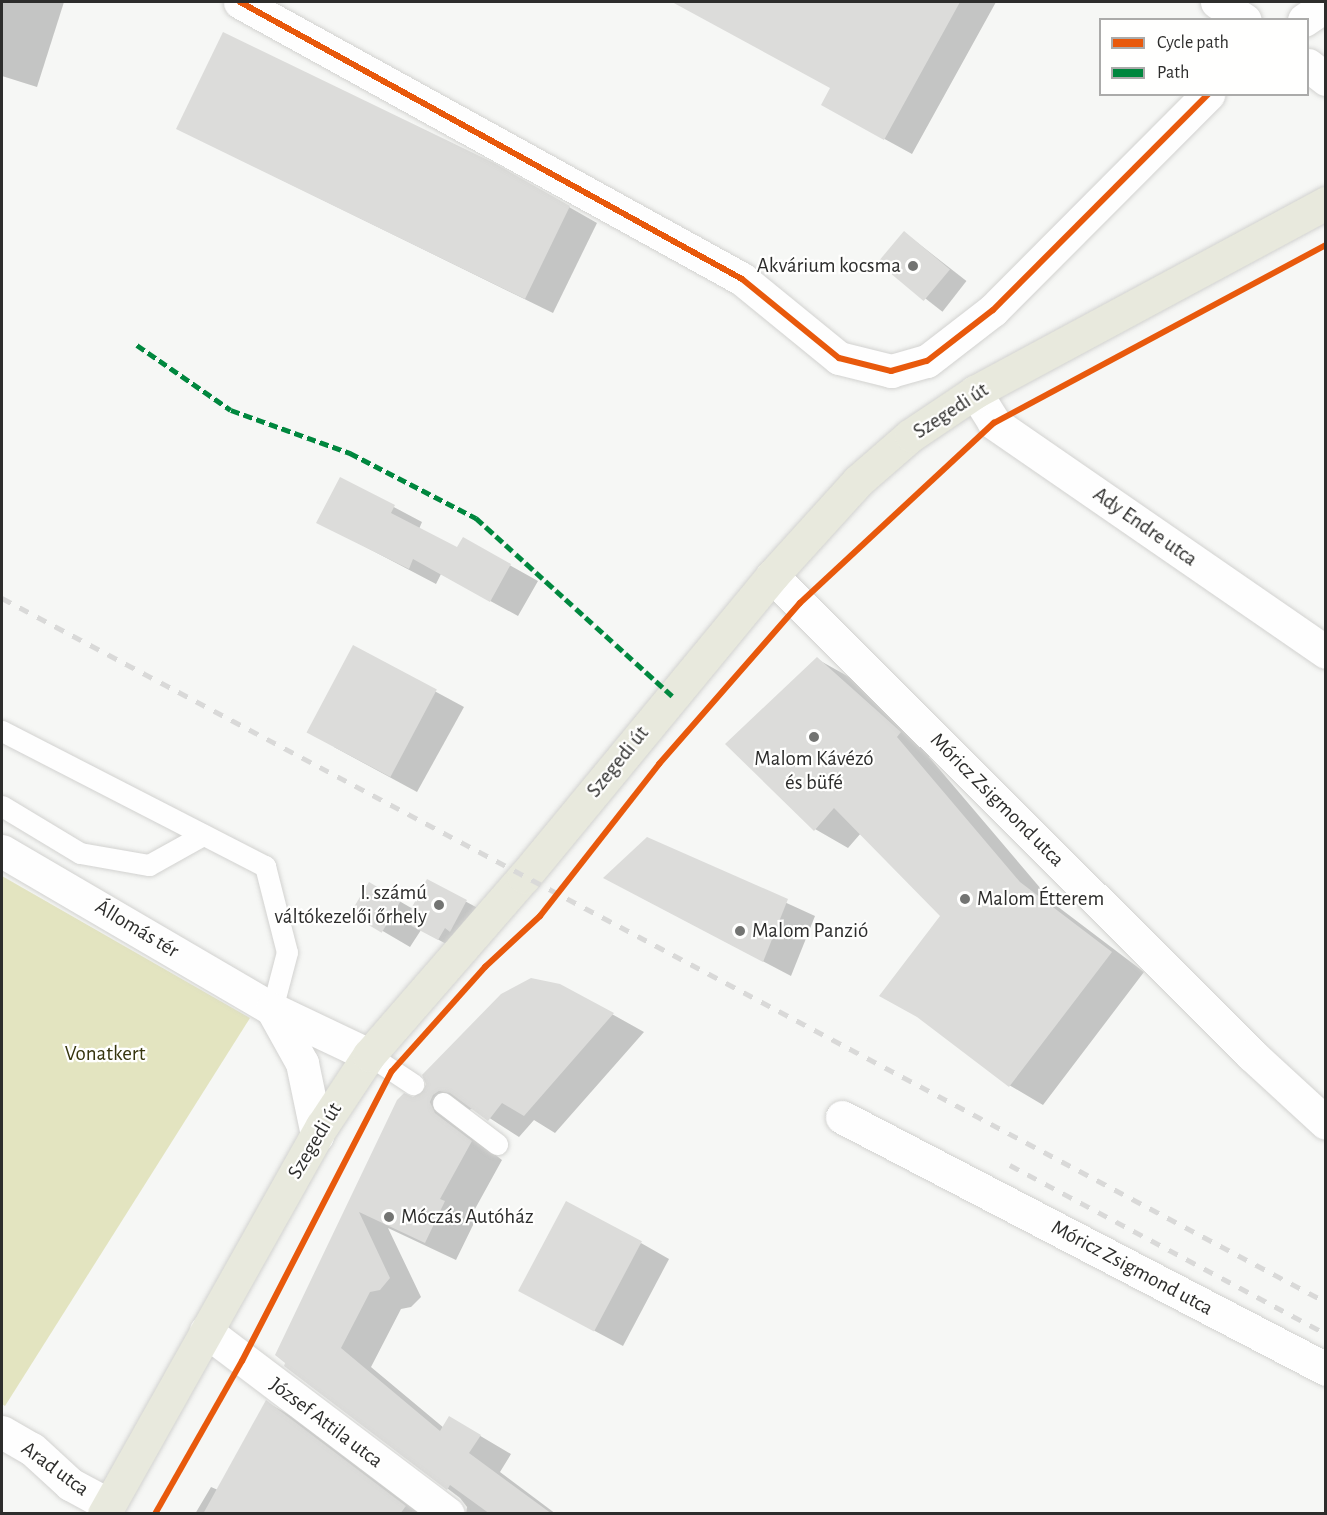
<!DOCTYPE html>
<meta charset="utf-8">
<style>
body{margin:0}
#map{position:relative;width:1327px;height:1515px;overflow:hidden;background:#f6f7f5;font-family:"Alegreya Sans",sans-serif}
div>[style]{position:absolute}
.green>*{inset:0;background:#e3e4c0}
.shadow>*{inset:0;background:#0003;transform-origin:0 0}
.building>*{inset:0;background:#dcdcda;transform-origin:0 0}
.roads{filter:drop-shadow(0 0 2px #d2d2d0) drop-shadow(0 0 2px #d2d2d0)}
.service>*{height:21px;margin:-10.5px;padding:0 10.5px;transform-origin:10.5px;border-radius:10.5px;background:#fefefe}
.minor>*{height:33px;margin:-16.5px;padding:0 16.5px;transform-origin:16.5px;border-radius:16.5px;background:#fefefe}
.primary>*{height:33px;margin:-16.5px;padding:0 16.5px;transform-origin:16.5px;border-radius:16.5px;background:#e8e9dd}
.rail>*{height:4.5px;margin-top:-2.25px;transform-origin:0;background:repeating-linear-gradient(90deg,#d9d9d8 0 10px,transparent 0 20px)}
.quiet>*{height:4.5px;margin-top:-2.25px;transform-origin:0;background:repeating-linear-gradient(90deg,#00873e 0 9px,transparent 0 13.5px)}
.cycleway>*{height:6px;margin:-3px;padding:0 3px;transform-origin:3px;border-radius:3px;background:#e8590c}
.dots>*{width:16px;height:16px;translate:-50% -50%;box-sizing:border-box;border:3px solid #fffffe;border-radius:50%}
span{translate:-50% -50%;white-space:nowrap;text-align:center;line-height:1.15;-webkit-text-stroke:4.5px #fffffe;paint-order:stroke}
.poi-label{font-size:21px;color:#2d2d2c}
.right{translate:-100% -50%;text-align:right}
.left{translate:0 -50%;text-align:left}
.street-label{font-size:21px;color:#2d2d2c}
.park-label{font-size:21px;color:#36350e}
.frame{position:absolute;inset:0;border:3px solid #2d2d2c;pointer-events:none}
.legend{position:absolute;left:1099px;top:18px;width:210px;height:78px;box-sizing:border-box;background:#fffffe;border:2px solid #ababaa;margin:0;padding:8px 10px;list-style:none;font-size:18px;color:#2d2d2c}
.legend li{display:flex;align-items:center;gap:12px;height:30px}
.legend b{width:30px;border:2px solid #ababaa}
</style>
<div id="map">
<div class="green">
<i style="clip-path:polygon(2px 876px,250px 1018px,5px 1406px,2px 1404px)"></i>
</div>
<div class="shadow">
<i style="clip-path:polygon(2px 2px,64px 2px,37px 87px,2px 76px)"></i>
<i style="clip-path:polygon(674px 2px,996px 2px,912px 154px,850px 120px,832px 88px)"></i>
<i style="clip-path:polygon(178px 129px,569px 207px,597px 223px,553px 313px)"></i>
<i style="left:905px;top:233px;width:78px;height:39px;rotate:38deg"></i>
<i style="clip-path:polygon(341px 479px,422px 522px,419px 529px,458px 549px,463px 539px,538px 581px,518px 616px,441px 574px,436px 584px,318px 522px)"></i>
<i style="clip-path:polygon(353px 647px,464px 707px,417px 792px,334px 747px)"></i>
<i style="clip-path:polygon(817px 659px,851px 678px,934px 752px,929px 757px,1053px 903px,1144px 972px,1043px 1105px,1009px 1085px,942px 915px,861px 833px,848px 848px,815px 829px)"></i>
<i style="clip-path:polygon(647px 839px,815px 916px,791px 976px,633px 893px)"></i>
<i style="clip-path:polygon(428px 881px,485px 912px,457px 950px,421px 930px,410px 947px,352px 913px,370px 884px,413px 909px)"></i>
<i style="clip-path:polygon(560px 985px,644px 1032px,555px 1133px,534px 1120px,519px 1137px,474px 1108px,464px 1112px,466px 1132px,502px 1160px,470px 1218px,475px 1221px,456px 1260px,388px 1228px,421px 1297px,411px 1307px,401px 1309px,371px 1367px,444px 1428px,450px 1418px,511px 1454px,500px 1472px,556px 1514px,466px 1514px,467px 1507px,460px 1498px,286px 1366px,413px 1098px)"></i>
<i style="clip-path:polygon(641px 1243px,669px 1259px,623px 1346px,548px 1306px)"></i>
<i style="clip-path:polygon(266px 1402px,297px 1419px,421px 1514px,195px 1514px,211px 1487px,218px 1490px)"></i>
</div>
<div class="building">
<i style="clip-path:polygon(672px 2px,960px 2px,884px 140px,821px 105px,830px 88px)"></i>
<i style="clip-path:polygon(223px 32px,494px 163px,570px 206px,525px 299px,176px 129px)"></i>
<i style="left:904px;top:231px;width:60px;height:41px;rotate:40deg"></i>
<i style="clip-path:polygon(340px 477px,395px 505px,391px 513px,457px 547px,463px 537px,511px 564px,490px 602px,413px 559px,409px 569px,316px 523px)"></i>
<i style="left:353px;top:645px;width:95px;height:99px;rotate:28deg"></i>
<i style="clip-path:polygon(817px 657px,901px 732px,897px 737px,1020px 882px,1112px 952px,1009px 1087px,917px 1017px,879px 996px,940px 916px,834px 808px,814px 831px,725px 744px)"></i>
<i style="clip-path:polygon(647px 837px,788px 899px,763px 962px,603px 878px)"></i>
<i style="clip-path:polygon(427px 879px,467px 900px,450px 932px,445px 928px,438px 940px,404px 922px)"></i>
<i style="left:369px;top:882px;width:37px;height:37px;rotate:31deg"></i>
<i style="clip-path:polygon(531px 978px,560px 984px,614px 1013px,524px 1116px,502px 1103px,488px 1121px,450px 1093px,439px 1091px,433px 1095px,430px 1102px,435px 1113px,472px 1141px,440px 1199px,445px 1201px,425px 1243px,359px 1212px,390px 1278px,380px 1290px,370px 1292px,341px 1348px,440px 1431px,449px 1416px,481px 1435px,469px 1453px,552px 1514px,490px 1514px,450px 1485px,447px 1490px,284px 1366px,285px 1363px,275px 1355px,397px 1100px,404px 1093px,413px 1097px,423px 1091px,426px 1084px,422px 1075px,501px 994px)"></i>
<i style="left:566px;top:1201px;width:86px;height:102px;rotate:28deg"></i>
<i style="clip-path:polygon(266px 1400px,406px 1506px,400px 1514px,203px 1514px)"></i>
</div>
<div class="roads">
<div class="service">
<i style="left:2px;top:731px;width:296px;rotate:27.2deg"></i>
<i style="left:265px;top:866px;width:89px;rotate:75.7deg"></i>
<i style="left:287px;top:952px;width:59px;rotate:104.7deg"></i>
<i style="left:2px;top:806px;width:91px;rotate:31.1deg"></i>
<i style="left:80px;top:853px;width:70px;rotate:9.9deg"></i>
<i style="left:149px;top:865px;width:62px;rotate:-29.1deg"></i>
<i style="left:369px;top:1055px;width:53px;rotate:33.4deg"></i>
<i style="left:443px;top:1103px;width:68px;rotate:37.2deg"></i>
</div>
<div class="minor">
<i style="left:240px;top:2px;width:573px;rotate:28.89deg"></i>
<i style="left:742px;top:279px;width:125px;rotate:39.2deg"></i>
<i style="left:839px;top:358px;width:54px;rotate:14deg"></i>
<i style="left:891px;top:371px;width:37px;rotate:-16deg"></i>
<i style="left:927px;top:361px;width:83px;rotate:-37.7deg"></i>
<i style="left:993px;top:310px;width:305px;rotate:-45.1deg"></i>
<i style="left:1217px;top:2px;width:33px;rotate:33deg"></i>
<i style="left:1304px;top:20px;width:27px;rotate:-34deg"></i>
<i style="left:1308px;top:65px;width:23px;rotate:38deg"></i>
<i style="left:975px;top:392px;width:36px;rotate:58deg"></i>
<i style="left:994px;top:423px;width:403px;rotate:34.6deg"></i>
<i style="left:772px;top:576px;width:678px;rotate:44.94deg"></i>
<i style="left:1252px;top:1055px;width:100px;rotate:42.6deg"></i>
<i style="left:2px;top:851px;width:313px;rotate:30.3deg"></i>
<i style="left:272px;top:1009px;width:107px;rotate:25.4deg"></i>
<i style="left:272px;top:1009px;width:62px;rotate:60.9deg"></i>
<i style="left:302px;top:1063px;width:74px;rotate:78.2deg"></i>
<i style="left:842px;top:1117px;width:546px;rotate:27.5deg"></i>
<i style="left:206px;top:1331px;width:303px;rotate:37.1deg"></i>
<i style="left:2px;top:1432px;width:34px;rotate:30deg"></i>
<i style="left:32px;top:1449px;width:52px;rotate:42.6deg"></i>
<i style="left:70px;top:1484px;width:44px;rotate:28.3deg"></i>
</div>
<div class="primary">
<i style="left:104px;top:1514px;width:445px;rotate:-60.7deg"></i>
<i style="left:322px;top:1126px;width:85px;rotate:-56.5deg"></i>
<i style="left:369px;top:1055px;width:236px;rotate:-49deg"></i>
<i style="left:524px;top:877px;width:390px;rotate:-50.5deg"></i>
<i style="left:772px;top:576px;width:128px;rotate:-47.8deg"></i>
<i style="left:858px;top:481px;width:70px;rotate:-41deg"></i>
<i style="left:911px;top:435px;width:77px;rotate:-33.9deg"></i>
<i style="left:975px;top:392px;width:399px;rotate:-28.3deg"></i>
</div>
</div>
<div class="rail">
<i style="left:2px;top:598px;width:1500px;rotate:28deg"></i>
<i style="left:1010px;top:1165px;width:358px;rotate:28.1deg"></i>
</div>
<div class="quiet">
<i style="left:137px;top:345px;width:114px;rotate:34.7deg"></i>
<i style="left:231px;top:410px;width:127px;rotate:19.9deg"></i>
<i style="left:350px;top:453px;width:142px;rotate:27.3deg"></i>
<i style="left:476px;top:518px;width:265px;rotate:42.2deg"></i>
</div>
<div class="cycleway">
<i style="left:240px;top:2px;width:573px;rotate:28.89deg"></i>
<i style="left:742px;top:279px;width:125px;rotate:39.2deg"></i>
<i style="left:839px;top:358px;width:54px;rotate:14deg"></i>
<i style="left:891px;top:371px;width:37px;rotate:-16deg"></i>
<i style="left:927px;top:361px;width:83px;rotate:-37.7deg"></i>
<i style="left:993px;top:310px;width:305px;rotate:-45.1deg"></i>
<i style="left:155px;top:1514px;width:176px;rotate:-60.4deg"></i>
<i style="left:242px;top:1361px;width:326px;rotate:-62.7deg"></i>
<i style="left:392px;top:1071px;width:140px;rotate:-48.2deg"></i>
<i style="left:485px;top:967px;width:75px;rotate:-42.8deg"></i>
<i style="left:540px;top:916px;width:193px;rotate:-51.9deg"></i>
<i style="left:659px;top:764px;width:214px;rotate:-48.8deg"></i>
<i style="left:800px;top:603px;width:265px;rotate:-42.9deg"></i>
<i style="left:994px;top:423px;width:377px;rotate:-28.2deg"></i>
</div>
<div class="dots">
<i style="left:913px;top:266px;background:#737472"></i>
<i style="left:814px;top:737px;background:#737472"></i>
<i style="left:965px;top:899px;background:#737472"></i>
<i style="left:439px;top:905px;background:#737472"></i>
<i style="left:740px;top:931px;background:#737472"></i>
<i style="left:389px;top:1217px;background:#737472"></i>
</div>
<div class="poi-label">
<span class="right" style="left:901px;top:266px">Akvárium kocsma</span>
<span style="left:814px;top:771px">Malom Kávézó<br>és büfé</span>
<span class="right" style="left:427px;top:905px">I. számú<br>váltókezelői őrhely</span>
<span class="left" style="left:977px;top:899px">Malom Étterem</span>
<span class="left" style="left:752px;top:931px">Malom Panzió</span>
<span class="left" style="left:401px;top:1217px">Móczás Autóház</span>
</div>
<div class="street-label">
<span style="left:951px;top:411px;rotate:-33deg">Szegedi út</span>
<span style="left:1145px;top:527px;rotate:35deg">Ady Endre utca</span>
<span style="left:618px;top:762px;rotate:-51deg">Szegedi út</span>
<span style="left:997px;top:800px;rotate:45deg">Móricz Zsigmond utca</span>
<span style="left:137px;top:929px;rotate:31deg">Állomás tér</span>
<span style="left:315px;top:1141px;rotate:-59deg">Szegedi út</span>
<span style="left:1132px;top:1268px;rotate:28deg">Móricz Zsigmond utca</span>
<span style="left:326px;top:1423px;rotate:37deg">József Attila utca</span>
<span style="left:55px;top:1469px;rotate:36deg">Arad utca</span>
</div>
<div class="park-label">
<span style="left:105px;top:1054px">Vonatkert</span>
</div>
<div class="frame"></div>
<ul class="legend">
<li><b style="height:8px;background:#e8590c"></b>Cycle path</li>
<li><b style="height:8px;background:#00873e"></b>Path</li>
</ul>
</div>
